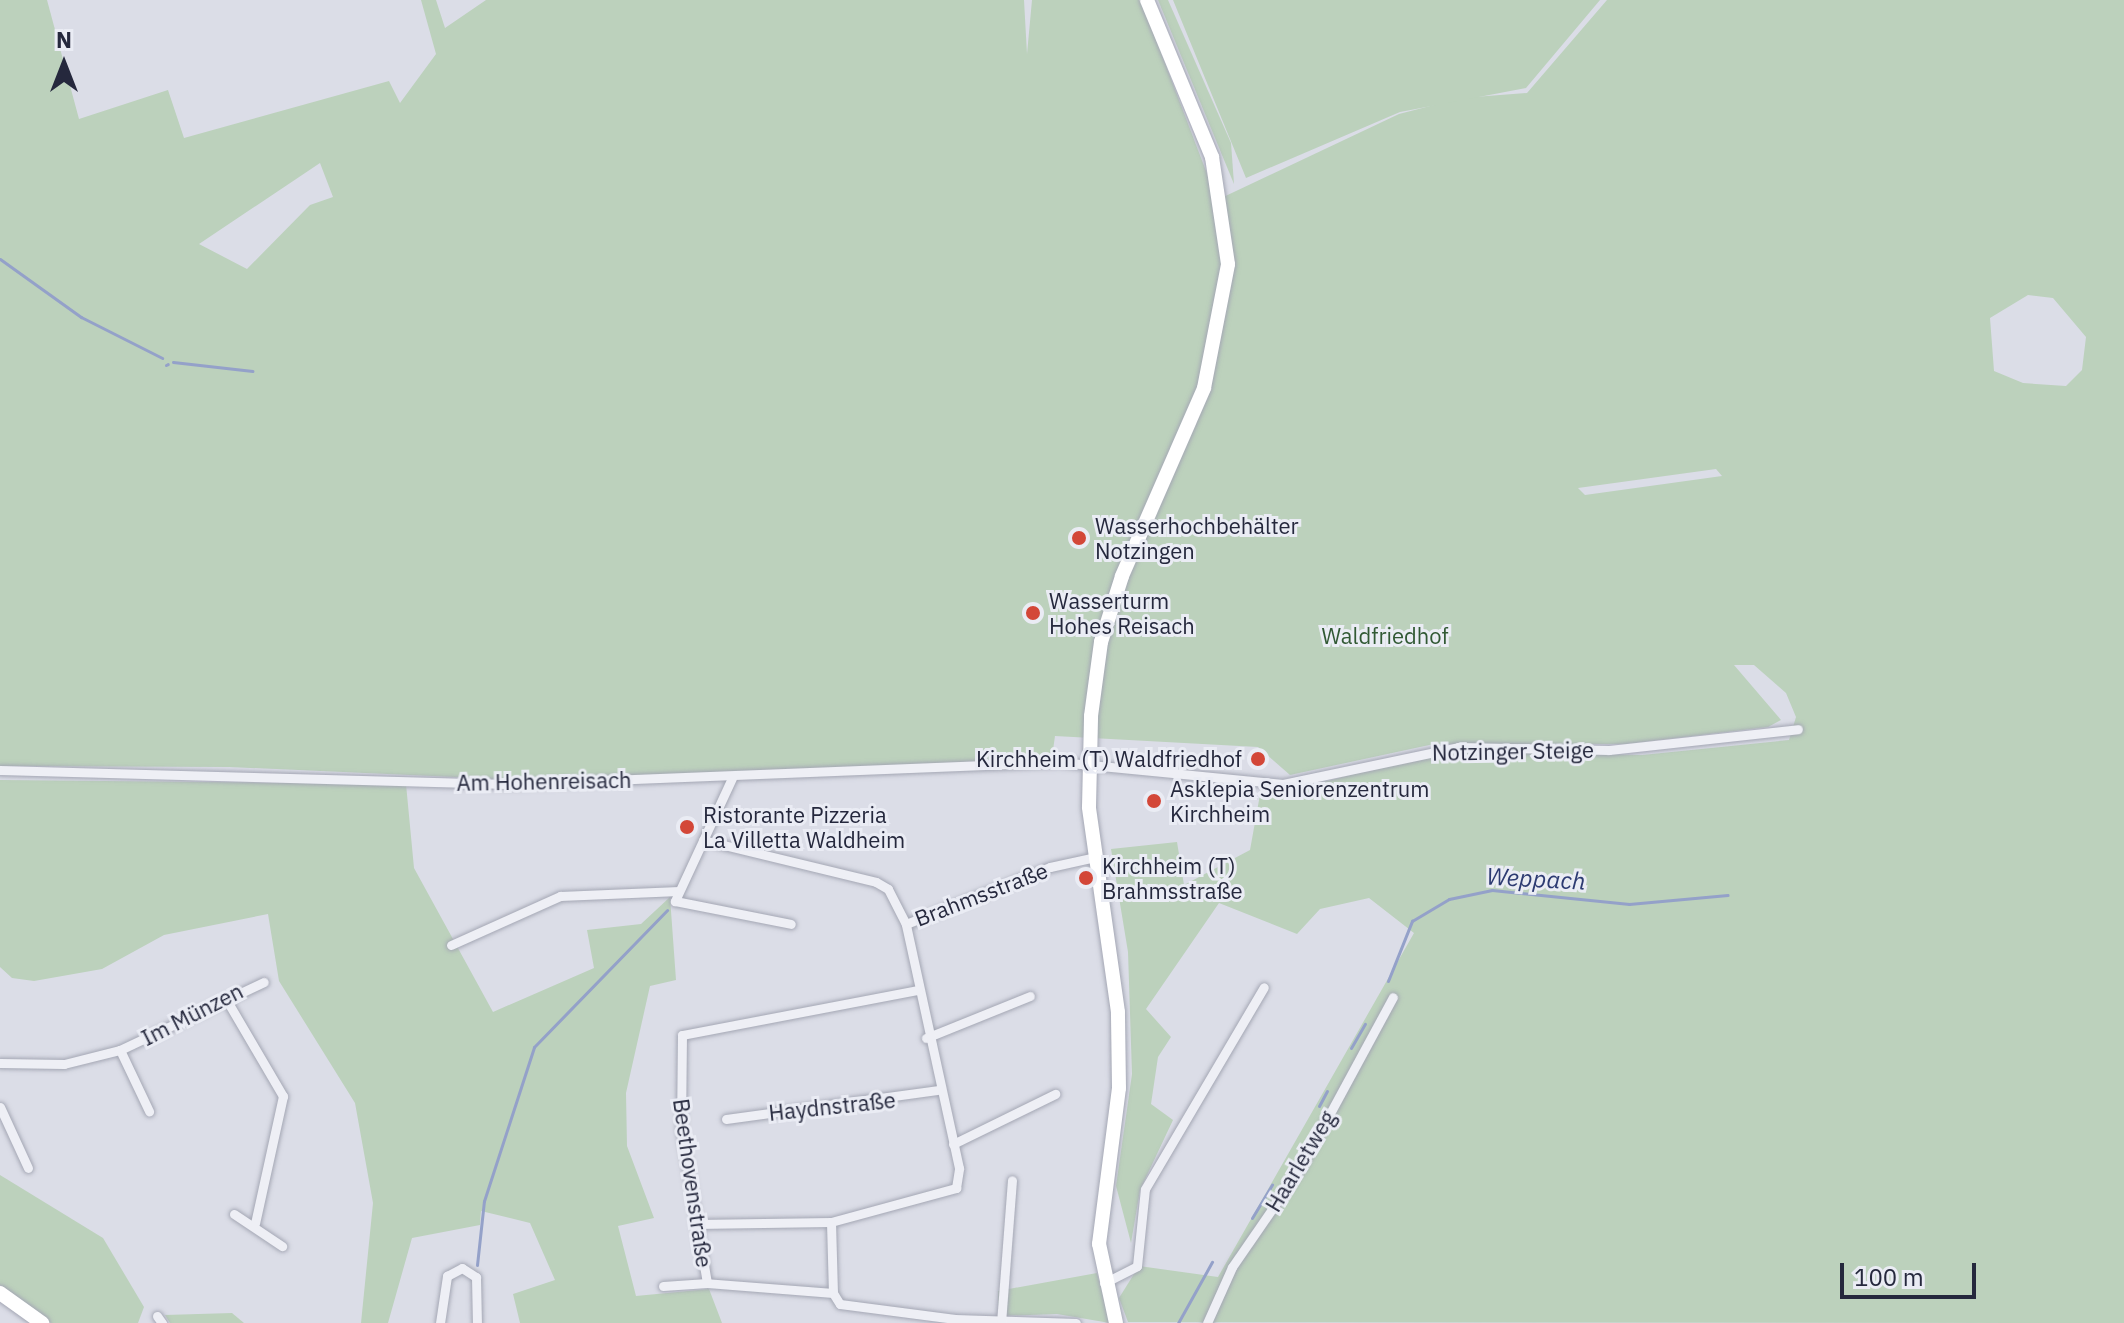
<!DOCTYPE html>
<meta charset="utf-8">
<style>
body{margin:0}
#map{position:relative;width:2124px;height:1323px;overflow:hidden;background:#dbdde7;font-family:"IBM Plex Sans",sans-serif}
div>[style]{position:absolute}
.green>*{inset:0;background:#bcd1bc}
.stream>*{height:3px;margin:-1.5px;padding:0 1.5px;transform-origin:1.5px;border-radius:1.5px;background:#94a1c9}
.roads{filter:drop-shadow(0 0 2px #a4a7b4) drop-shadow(0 0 2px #a4a7b4)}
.minor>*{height:9px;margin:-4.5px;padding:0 4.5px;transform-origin:4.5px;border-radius:4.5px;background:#eeeff5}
.secondary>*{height:14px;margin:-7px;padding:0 7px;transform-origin:7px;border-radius:7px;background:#fff}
.dots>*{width:22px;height:22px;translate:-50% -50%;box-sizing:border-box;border:4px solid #eaecf4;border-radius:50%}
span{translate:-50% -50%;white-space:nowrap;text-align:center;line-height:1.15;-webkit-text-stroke:6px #eaecf4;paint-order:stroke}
.poi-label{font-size:22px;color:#25283d}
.left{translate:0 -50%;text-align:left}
.right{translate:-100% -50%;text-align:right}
.park-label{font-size:22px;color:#315934}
.street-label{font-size:22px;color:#25283d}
.water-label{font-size:24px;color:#2d3b72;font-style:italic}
.north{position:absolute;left:24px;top:24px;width:80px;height:80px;-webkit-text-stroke:6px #eaecf4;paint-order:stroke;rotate:0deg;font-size:22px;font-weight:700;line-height:32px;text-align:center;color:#25283d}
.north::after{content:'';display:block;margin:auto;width:28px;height:36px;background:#25283d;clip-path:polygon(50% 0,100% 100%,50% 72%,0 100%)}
.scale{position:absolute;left:1840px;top:1263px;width:136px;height:36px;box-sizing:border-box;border:4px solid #25283d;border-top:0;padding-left:10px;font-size:24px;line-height:28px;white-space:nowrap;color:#25283d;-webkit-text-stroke:6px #eaecf4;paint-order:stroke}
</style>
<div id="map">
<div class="green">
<i style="clip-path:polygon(evenodd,0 0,47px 0,79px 119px,168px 90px,184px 138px,389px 81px,400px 103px,436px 54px,421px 0,436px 0,445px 28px,486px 0,1024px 0,1027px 54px,1032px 0,1141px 0,1217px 200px,1399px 114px,1461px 98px,1527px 93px,1607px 0,2124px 0,2124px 1323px,1128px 1322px,1119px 1298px,1139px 1266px,1218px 1277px,1414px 933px,1369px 898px,1320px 909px,1297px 934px,1219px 903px,1146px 1009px,1171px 1037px,1158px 1057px,1151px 1104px,1173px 1120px,1140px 1190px,1131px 1243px,1116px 1186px,1132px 1074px,1128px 952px,1111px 849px,1177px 842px,1184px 885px,1250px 850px,1261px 789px,1294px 790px,1440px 751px,1642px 755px,1789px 740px,1796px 717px,1786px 693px,1754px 665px,1734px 665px,1781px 720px,1768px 727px,1626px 744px,1434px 744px,1290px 775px,1258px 747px,1055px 736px,1052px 757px,587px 783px,229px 767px,0 766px,0 0,320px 163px,333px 197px,310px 205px,247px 269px,199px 244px,320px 163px,0 0,2028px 295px,2053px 298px,2086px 337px,2082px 370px,2066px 386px,2023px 383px,1994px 371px,1990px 318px,2028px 295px,0 0,1716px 469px,1722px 476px,1585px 495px,1578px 488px,1716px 469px)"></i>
<i style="clip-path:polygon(1158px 0,1168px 0,1231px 143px,1234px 184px)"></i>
<i style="clip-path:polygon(1173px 0,1600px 0,1526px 88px,1400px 112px,1246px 178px)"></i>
<i style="clip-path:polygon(0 780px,406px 784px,414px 868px,493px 1012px,594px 968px,587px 930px,641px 924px,670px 897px,676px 980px,650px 986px,626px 1093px,627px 1146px,654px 1218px,618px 1226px,636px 1296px,709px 1289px,722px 1323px,520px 1323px,513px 1294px,555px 1280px,530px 1223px,481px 1211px,480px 1225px,412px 1238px,388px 1323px,361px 1323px,373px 1203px,355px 1103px,279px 981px,268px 914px,164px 935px,102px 969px,34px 981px,12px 978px,0 967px)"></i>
<i style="clip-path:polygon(0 1175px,103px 1238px,144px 1307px,138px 1323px,51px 1323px,0 1285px)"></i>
<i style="clip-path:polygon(1097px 1273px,1110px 1323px,1057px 1314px,998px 1316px,998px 1291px)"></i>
<i style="clip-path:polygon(232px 1313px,244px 1323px,170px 1323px,165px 1315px)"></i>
</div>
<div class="stream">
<i style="left:0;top:259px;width:100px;rotate:35.6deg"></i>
<i style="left:81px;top:317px;width:91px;rotate:26.8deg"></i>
<i style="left:173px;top:362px;width:80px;rotate:6.5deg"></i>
<i style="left:166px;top:365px;width:2px;rotate:-27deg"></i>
<i style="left:1388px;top:981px;width:65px;rotate:-68.2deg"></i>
<i style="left:1412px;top:921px;width:43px;rotate:-30.7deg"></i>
<i style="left:1449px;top:899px;width:44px;rotate:-11.8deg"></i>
<i style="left:1492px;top:890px;width:138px;rotate:5.8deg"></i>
<i style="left:1629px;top:904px;width:99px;rotate:-5.2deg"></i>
<i style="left:1351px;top:1048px;width:28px;rotate:-60deg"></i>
<i style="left:1319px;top:1106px;width:17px;rotate:-62deg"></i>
<i style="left:1252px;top:1218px;width:39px;rotate:-59deg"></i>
<i style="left:477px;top:1265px;width:64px;rotate:-83.8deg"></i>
<i style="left:484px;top:1201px;width:162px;rotate:-72deg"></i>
<i style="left:534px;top:1047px;width:191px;rotate:-45.8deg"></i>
<i style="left:1178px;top:1323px;width:70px;rotate:-60.9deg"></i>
</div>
<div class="roads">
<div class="minor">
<i style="left:0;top:770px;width:509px;rotate:1.58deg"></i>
<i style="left:509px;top:784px;width:551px;rotate:-2.29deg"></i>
<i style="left:1060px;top:762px;width:224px;rotate:5.6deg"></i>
<i style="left:1283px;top:784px;width:179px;rotate:-11.9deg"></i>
<i style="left:1458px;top:747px;width:151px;rotate:1.1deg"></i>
<i style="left:1609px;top:750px;width:190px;rotate:-6.3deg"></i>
<i style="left:732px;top:778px;width:136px;rotate:114.9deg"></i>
<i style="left:675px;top:901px;width:118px;rotate:11.2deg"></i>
<i style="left:703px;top:840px;width:178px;rotate:13.6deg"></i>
<i style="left:876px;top:882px;width:14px;rotate:30deg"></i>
<i style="left:888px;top:889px;width:39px;rotate:63deg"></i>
<i style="left:906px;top:924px;width:155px;rotate:-21.6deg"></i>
<i style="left:1050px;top:867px;width:46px;rotate:-12.5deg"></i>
<i style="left:451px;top:945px;width:120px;rotate:-24.2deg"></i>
<i style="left:560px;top:896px;width:119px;rotate:-2.4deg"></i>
<i style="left:226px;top:999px;width:113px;rotate:59.6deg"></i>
<i style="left:283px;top:1096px;width:130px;rotate:102.4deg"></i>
<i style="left:926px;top:1038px;width:112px;rotate:-22deg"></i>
<i style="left:120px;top:1050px;width:68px;rotate:64.6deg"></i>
<i style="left:0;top:1063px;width:64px;rotate:0.9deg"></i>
<i style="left:64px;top:1064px;width:58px;rotate:-14deg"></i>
<i style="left:120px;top:1050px;width:159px;rotate:-25.3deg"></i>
<i style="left:0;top:1107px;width:67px;rotate:65.3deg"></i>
<i style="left:726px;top:1119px;width:213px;rotate:-7.8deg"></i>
<i style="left:953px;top:1144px;width:114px;rotate:-26.1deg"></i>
<i style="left:234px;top:1214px;width:58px;rotate:33.7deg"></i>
<i style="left:831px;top:1222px;width:71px;rotate:88.4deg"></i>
<i style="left:833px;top:1293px;width:13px;rotate:58deg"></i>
<i style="left:840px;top:1304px;width:116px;rotate:7.4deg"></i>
<i style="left:955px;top:1319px;width:121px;rotate:1.9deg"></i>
<i style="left:696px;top:1224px;width:135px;rotate:-0.8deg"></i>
<i style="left:831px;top:1222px;width:130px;rotate:-15.2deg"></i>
<i style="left:956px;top:1188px;width:20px;rotate:-81deg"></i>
<i style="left:959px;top:1168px;width:250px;rotate:-102.3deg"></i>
<i style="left:1104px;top:1283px;width:37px;rotate:-27deg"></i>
<i style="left:1137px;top:1266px;width:77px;rotate:-84.1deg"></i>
<i style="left:1145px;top:1189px;width:234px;rotate:-59.5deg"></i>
<i style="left:663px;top:1286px;width:44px;rotate:-3.9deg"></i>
<i style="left:833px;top:1293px;width:126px;rotate:-175.5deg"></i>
<i style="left:707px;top:1283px;width:156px;rotate:-99.6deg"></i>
<i style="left:681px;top:1129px;width:94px;rotate:-89.4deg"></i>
<i style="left:682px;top:1035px;width:240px;rotate:-10.8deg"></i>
<i style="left:157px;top:1316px;width:9px;rotate:54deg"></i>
<i style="left:440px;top:1323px;width:48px;rotate:-81.5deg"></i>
<i style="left:447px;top:1276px;width:17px;rotate:-28deg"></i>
<i style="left:462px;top:1268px;width:17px;rotate:33deg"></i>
<i style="left:476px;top:1277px;width:46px;rotate:88.8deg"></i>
<i style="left:1001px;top:1323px;width:143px;rotate:-85.6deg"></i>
<i style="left:1207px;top:1323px;width:61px;rotate:-65.9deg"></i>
<i style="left:1232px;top:1267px;width:121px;rotate:-55.4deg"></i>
<i style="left:1301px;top:1167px;width:193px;rotate:-61.6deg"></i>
</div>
<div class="secondary">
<i style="left:0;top:1293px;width:52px;rotate:35.5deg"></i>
<i style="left:1116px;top:1323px;width:81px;rotate:-102.1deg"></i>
<i style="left:1099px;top:1244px;width:157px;rotate:-82.7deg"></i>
<i style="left:1119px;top:1088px;width:76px;rotate:-90.8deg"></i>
<i style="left:1118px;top:1012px;width:207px;rotate:-98.1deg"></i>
<i style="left:1089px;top:807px;width:91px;rotate:-88.7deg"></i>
<i style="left:1091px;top:716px;width:75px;rotate:-82.3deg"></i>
<i style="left:1101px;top:642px;width:69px;rotate:-72.3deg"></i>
<i style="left:1122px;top:576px;width:205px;rotate:-66.4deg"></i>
<i style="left:1204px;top:388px;width:126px;rotate:-79deg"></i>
<i style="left:1228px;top:264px;width:108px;rotate:-98.5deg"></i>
<i style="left:1212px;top:157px;width:170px;rotate:-112.5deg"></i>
</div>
</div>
<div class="dots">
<i style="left:1079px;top:538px;background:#d34738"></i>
<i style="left:1033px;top:613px;background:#d34738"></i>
<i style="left:1258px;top:759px;background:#d34738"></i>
<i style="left:1154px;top:801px;background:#d34738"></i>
<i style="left:687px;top:827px;background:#d34738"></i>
<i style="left:1086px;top:878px;background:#d34738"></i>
</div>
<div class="poi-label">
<span class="left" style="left:1095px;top:538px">Wasserhochbehälter<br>Notzingen</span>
<span class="left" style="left:1049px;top:613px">Wasserturm<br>Hohes Reisach</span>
<span class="right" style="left:1242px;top:759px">Kirchheim (T) Waldfriedhof</span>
<span class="left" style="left:1170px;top:801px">Asklepia Seniorenzentrum<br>Kirchheim</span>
<span class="left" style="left:703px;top:827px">Ristorante Pizzeria<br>La Villetta Waldheim</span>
<span class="left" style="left:1102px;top:878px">Kirchheim (T)<br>Brahmsstraße</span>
</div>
<div class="park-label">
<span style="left:1385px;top:636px">Waldfriedhof</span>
</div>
<div class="street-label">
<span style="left:1513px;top:751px;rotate:-1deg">Notzinger Steige</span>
<span style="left:544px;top:781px;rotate:-1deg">Am Hohenreisach</span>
<span style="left:981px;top:894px;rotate:-21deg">Brahmsstraße</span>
<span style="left:192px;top:1014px;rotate:-27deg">Im Münzen</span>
<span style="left:832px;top:1106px;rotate:-6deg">Haydnstraße</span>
<span style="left:1300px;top:1161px;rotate:-59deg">Haarletweg</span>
<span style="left:693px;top:1183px;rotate:82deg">Beethovenstraße</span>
</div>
<div class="water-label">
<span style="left:1536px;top:879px;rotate:3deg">Weppach</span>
</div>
<div class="north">N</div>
<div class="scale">100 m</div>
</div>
